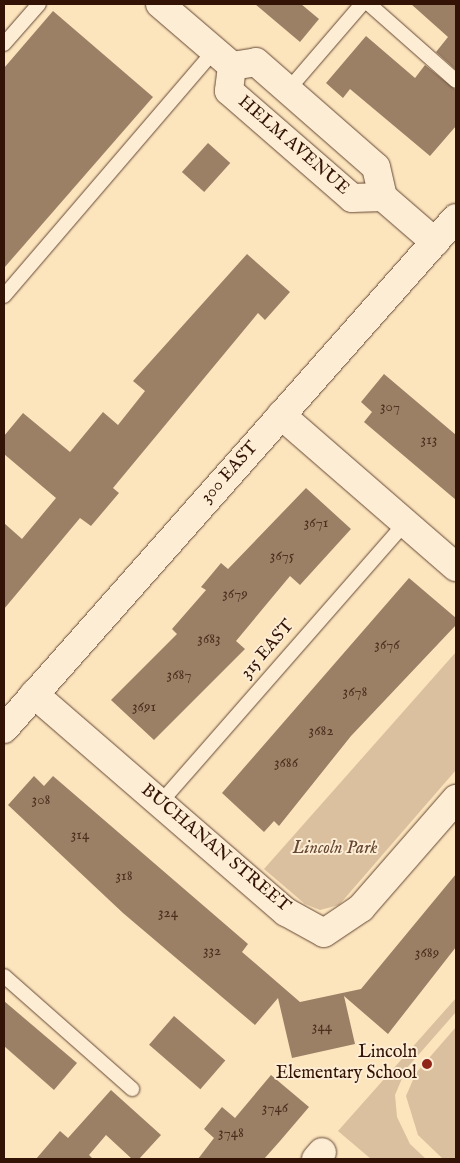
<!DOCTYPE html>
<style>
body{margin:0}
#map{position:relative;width:460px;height:1163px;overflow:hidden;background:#fce4bd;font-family:"IM FELL English",serif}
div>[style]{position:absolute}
.green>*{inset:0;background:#dac09e}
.building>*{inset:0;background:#9b8065;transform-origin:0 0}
.roads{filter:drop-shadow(0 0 1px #644734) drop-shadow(0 0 1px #644734)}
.lane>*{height:14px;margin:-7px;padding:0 7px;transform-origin:7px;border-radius:7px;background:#fdedd4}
.street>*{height:28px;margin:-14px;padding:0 14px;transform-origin:14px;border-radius:14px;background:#fdedd4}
.secondary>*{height:28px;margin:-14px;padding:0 14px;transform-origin:14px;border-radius:14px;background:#fdedd4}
.dots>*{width:14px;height:14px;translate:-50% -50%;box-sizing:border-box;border:2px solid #fdedd4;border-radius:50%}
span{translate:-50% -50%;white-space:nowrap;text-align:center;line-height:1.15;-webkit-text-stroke:4px #fdedd4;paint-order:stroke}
.number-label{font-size:15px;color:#4c2e1e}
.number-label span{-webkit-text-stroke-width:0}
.street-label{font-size:18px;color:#321306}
.park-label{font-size:18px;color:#644734;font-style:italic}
.poi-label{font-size:18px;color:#321306}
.right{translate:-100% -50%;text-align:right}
.frame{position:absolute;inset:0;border:5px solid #321306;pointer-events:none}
</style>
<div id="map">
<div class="green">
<i style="clip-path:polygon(456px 652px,456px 770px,339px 905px,320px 910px,305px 904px,264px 869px)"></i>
<i style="clip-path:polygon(456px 998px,456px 1012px,406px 1069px,395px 1095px,397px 1117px,410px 1144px,426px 1159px,371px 1159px,338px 1131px)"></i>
<i style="clip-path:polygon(456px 1027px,456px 1159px,443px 1159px,418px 1135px,406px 1096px,416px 1073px)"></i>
</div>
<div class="building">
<i style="clip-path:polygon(255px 4px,301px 4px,319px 19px,300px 42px)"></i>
<i style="clip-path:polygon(411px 4px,456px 4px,456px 70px,436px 52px,448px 37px)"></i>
<i style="clip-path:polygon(53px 11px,153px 97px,4px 268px,4px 68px)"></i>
<i style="clip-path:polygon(366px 36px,415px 78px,425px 65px,456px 90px,456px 126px,430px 156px,350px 89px,343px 98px,326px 83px)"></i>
<i style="left:208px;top:143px;width:30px;height:39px;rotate:42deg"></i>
<i style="clip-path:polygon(247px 254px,290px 292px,265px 320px,258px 313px,113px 488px,119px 493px,91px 526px,80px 518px,4px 609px,4px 523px,22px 539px,56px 498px,4px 454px,4px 436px,23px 413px,70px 452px,103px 412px,118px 425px,145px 391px,133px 381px)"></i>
<i style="clip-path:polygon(384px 374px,456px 435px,456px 500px,364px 422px,372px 412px,361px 402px)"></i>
<i style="clip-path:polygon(306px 488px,351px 529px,300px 585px,290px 576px,236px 641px,245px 649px,154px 740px,111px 700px,177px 634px,172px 629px,206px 590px,201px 587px,221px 563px,228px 569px)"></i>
<i style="clip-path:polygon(409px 578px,456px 618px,456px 625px,351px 736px,279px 826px,274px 821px,264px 832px,222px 793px)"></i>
<i style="clip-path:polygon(34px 776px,44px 786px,53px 776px,248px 944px,242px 952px,300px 1002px,361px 989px,456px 874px,456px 947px,388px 1034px,344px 996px,355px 1044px,292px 1058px,278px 998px,255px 1025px,123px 913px,8px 805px)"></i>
<i style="clip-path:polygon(4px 1001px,77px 1063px,54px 1090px,4px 1046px)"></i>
<i style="left:174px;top:1016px;width:68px;height:38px;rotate:41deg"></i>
<i style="clip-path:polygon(271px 1075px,309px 1107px,280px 1141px,264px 1159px,198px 1159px,214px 1138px,204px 1129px,222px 1107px,235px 1118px)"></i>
<i style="clip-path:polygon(111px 1090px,161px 1135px,139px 1159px,132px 1159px,106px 1135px,89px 1155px,93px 1159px,36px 1159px,60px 1131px,68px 1138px)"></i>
</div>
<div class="roads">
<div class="lane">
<i style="left:369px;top:4px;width:116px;rotate:41.5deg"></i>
<i style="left:4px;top:44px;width:53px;rotate:-48.8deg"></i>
<i style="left:288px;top:90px;width:113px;rotate:-49.3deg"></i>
<i style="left:4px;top:296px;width:323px;rotate:-49.4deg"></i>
<i style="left:160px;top:803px;width:372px;rotate:-48.8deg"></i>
<i style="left:4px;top:976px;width:171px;rotate:41.4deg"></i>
</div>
<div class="street">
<i style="left:160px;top:4px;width:95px;rotate:40.7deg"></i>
<i style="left:232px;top:66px;width:24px;rotate:-9deg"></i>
<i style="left:256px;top:62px;width:159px;rotate:41.2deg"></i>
<i style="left:376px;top:167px;width:31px;rotate:77deg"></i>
<i style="left:383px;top:197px;width:69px;rotate:40.9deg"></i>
<i style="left:232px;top:66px;width:25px;rotate:97deg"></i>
<i style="left:229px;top:91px;width:163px;rotate:41deg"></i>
<i style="left:352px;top:198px;width:31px;rotate:-2deg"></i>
<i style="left:281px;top:415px;width:232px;rotate:41deg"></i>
<i style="left:34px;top:694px;width:333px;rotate:40.9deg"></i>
<i style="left:286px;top:912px;width:43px;rotate:28.9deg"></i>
<i style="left:324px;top:933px;width:45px;rotate:-34deg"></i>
<i style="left:361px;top:908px;width:145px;rotate:-48.9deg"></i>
<i style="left:316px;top:1159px;width:9px;rotate:-49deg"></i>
</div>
<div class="secondary">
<i style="left:4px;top:729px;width:682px;rotate:-48.51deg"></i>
</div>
</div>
<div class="dots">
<i style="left:427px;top:1064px;background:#8f2418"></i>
</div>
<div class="number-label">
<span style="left:390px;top:407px">307</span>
<span style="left:429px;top:440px">313</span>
<span style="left:316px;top:523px">3671</span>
<span style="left:282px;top:556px">3675</span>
<span style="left:235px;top:594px">3679</span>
<span style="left:209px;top:639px">3683</span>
<span style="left:387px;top:645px">3676</span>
<span style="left:179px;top:675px">3687</span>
<span style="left:355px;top:692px">3678</span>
<span style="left:144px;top:707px">3691</span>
<span style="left:321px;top:731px">3682</span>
<span style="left:286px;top:763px">3686</span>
<span style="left:41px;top:800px">308</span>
<span style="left:80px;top:835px">314</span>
<span style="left:124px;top:876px">318</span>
<span style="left:168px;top:913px">324</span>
<span style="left:212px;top:951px">332</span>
<span style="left:427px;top:953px">3689</span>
<span style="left:322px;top:1027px">344</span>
<span style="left:275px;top:1108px">3746</span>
<span style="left:231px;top:1133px">3748</span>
</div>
<div class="street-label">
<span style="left:293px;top:146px;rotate:41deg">HELM AVENUE</span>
<span style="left:230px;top:473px;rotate:-48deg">300 EAST</span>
<span style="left:268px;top:650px;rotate:-49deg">315 EAST</span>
<span style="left:215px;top:849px;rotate:40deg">BUCHANAN STREET</span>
</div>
<div class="park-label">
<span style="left:335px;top:849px">Lincoln Park</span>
</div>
<div class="poi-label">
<span class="right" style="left:417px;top:1064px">Lincoln<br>Elementary School</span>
</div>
<div class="frame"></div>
</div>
